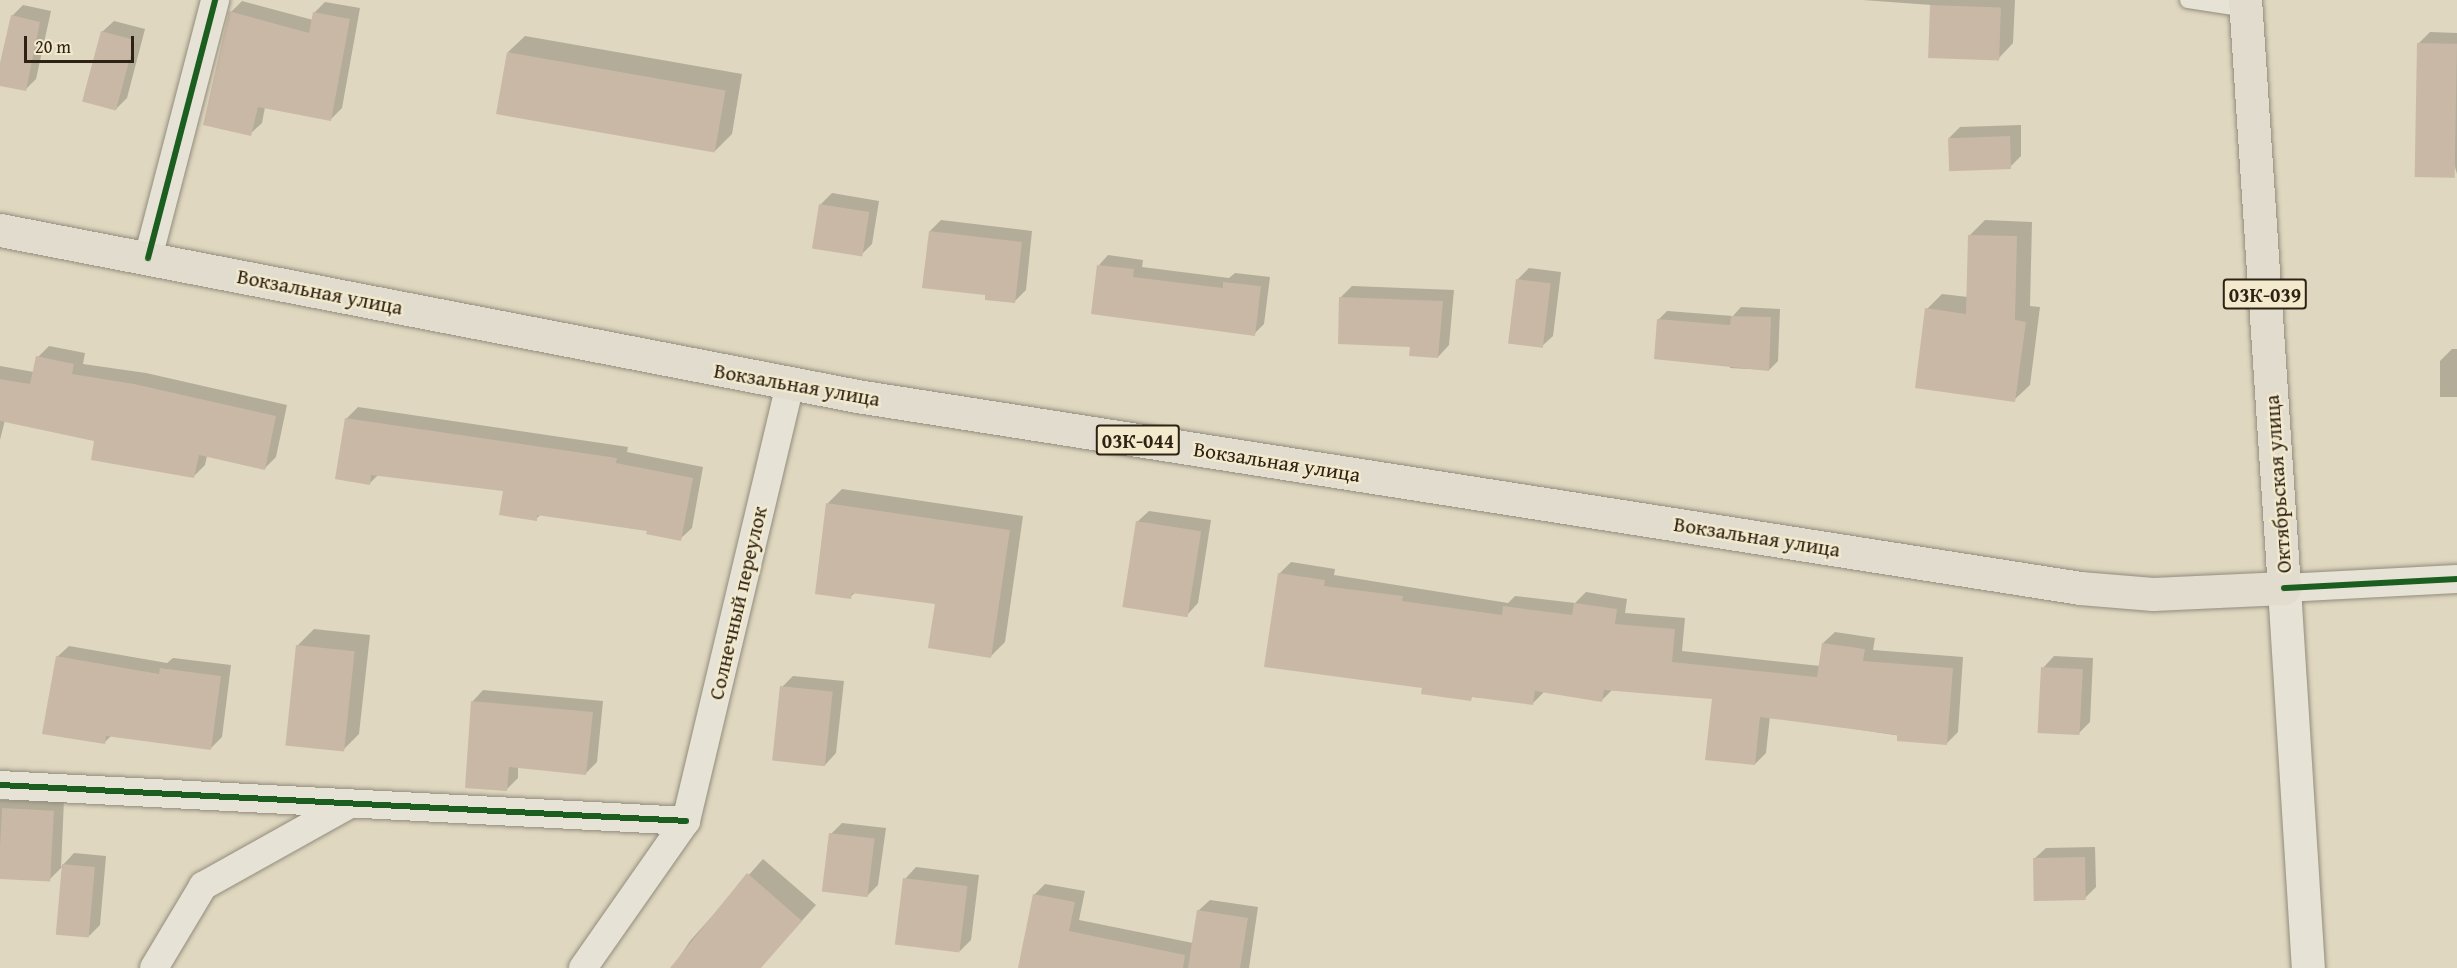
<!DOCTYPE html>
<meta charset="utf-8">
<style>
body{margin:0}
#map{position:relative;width:2457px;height:968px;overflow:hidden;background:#dfd7bf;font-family:"Gentium Book Plus",serif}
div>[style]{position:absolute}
.shadow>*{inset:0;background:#0003}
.building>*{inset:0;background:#c9b8a5;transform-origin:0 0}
.roads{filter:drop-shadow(0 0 2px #928c7d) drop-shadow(0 0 2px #928c7d)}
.lane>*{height:15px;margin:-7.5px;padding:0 7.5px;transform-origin:7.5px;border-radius:7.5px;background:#e6e2d5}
.street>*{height:28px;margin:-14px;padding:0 14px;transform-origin:14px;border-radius:14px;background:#e6e2d5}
.secondary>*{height:33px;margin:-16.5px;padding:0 16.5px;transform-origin:16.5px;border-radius:16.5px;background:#e6e2d5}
.primary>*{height:33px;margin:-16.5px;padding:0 16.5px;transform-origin:16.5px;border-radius:16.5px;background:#e1dcce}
.cycleway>*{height:6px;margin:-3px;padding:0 3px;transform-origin:3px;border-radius:3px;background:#1b5e20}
span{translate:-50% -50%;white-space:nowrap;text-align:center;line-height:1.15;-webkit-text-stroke:4.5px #f3eacd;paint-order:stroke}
.shield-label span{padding:2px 4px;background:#f3eacd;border:2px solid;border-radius:4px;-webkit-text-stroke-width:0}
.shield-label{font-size:20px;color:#2e2215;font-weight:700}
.street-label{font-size:21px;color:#2e2215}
.scale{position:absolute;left:24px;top:36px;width:110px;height:27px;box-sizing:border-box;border:3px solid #2e2215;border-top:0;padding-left:8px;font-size:18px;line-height:21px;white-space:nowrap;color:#2e2215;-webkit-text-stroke:4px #f3eacd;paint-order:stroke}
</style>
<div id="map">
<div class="shadow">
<i style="clip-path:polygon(1863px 0,2015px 0,2013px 43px,1999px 58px,1931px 5px)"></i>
<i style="clip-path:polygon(242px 1px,313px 20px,314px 13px,325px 2px,360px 8px,342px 108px,331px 119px,265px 107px,262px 123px,250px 134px,231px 12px)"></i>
<i style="clip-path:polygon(23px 5px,51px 11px,36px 79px,25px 90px,0 84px,12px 16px)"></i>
<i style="clip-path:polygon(114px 21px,145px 29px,127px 98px,116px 109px,102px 32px)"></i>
<i style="clip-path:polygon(2430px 32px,2457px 33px,2457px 174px,2419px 43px)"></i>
<i style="clip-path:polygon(525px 36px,742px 74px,732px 134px,715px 151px,508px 52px)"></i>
<i style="clip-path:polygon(2021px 125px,2021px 156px,2010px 167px,1949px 138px,1960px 127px)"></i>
<i style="clip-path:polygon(832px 193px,879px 201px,872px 244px,861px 255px,821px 204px)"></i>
<i style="clip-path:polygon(941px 220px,1032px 231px,1026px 290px,1014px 302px,987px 294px,930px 231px)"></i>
<i style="clip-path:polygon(1985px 220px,2032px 222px,2030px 306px,2040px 307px,2030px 385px,2014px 400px,1927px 309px,1942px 294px,1968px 297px,1969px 236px)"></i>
<i style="clip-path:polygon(1108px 255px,1143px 260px,1142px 267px,1229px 278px,1235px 273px,1270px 277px,1264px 324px,1254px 334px,1099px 265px)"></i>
<i style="clip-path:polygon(1529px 268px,1561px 272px,1553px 336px,1541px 347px,1518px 279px)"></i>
<i style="clip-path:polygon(1352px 286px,1454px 290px,1449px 345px,1438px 357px,1412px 345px,1341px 297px)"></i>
<i style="clip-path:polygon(1741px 307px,1780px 309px,1778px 361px,1769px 370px,1730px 368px,1730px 364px,1658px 320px,1667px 311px,1733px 316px)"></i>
<i style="clip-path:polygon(49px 346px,85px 353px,83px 364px,146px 373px,287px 405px,276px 457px,265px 468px,207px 456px,205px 465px,194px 476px,96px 440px,5px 420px,0 440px,0 366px,34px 372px,38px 357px)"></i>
<i style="clip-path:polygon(2452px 349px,2457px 349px,2457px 397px,2440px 397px,2440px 361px)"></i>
<i style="clip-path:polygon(358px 407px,628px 447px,627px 452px,703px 467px,692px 528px,680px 539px,649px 530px,541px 514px,536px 519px,505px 490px,378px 475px,369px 484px,346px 419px)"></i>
<i style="clip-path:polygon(842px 489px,1023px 516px,1005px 642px,991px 656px,937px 603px,856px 592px,850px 597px,828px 503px)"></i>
<i style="clip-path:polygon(1149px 511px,1211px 520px,1198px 603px,1187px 615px,1137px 522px)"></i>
<i style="clip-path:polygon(1291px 562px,1335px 569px,1334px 575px,1508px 603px,1515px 596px,1575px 603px,1586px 592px,1627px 599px,1625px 613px,1685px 618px,1682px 651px,1820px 666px,1823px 643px,1835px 632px,1875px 638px,1873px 650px,1963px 657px,1958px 732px,1947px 743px,1770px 716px,1766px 753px,1755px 764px,1713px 698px,1613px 689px,1602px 700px,1545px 691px,1533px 703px,1423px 692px,1423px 687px,1279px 574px)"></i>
<i style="clip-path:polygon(314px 629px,370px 635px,359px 734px,343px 750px,298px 645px)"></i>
<i style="clip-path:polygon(69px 646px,167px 663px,173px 658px,231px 665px,222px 737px,211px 748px,112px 735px,104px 743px,57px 657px)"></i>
<i style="clip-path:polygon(2054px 656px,2093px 658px,2090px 722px,2079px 733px,2043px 668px)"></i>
<i style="clip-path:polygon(793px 676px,844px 681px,836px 753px,825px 765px,782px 687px)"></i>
<i style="clip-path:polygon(483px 690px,603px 701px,597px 762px,586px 773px,518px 766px,518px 778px,506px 790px,472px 702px)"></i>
<i style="clip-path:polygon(0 800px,64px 800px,61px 867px,74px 853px,106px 856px,100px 925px,89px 936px,63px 866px,49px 880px,0 877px)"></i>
<i style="clip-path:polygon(842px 823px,886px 828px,878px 885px,867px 896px,831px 834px)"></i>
<i style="clip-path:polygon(2095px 847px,2096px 887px,2085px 898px,2034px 859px,2046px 848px)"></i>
<i style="clip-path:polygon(763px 859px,816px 905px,792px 932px,746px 968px,672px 968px,690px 941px)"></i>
<i style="clip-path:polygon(916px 867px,979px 875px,971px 940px,960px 951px,905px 879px)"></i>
<i style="clip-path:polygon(1045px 884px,1085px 891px,1079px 920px,1193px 943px,1198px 911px,1210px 900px,1258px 907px,1249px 968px,1020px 968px,1034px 895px)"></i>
</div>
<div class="building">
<i style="left:1930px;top:5px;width:71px;height:53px;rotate:2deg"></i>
<i style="clip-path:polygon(229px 11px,309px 33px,313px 12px,350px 19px,331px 121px,258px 107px,251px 136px,203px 125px)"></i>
<i style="clip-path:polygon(11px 15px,40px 22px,26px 91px,0 86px,0 63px)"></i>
<i style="left:101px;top:31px;width:35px;height:73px;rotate:15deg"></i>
<i style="left:2417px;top:43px;width:40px;height:134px;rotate:1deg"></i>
<i style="left:507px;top:52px;width:222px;height:63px;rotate:10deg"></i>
<i style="left:2010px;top:136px;width:33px;height:62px;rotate:88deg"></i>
<i style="left:819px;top:204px;width:51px;height:45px;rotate:9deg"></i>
<i style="clip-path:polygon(929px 231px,1022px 242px,1015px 303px,985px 300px,985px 295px,922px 288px)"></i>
<i style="clip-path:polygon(1968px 235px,2017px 236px,2015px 320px,2026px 322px,2015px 402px,1915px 388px,1925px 308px,1966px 314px)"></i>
<i style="clip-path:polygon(1097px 265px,1134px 269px,1133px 277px,1223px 288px,1223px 282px,1261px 286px,1255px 336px,1091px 314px)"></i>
<i style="left:1516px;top:279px;width:35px;height:65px;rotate:7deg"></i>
<i style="clip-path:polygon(1339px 297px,1443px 301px,1438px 358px,1409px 356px,1410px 347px,1338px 344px)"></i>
<i style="clip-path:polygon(1731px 316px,1771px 317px,1769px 371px,1654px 359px,1657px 319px,1730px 325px)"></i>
<i style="clip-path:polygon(36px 356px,74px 364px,72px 374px,134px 384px,276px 416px,265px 470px,199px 455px,194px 478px,91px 460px,94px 441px,0 421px,0 379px,30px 384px)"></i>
<i style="clip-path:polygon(345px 418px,617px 458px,616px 463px,693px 478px,681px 541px,646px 534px,647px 531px,537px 515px,537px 521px,499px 515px,503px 491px,371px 475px,370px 485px,335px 479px)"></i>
<i style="clip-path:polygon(826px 503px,1010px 530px,991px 658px,928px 648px,935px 604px,852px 593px,851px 599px,815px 594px)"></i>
<i style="left:1136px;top:521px;width:66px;height:87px;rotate:9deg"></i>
<i style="clip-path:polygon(1278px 573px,1325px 580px,1324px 586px,1403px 596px,1402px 601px,1502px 615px,1503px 606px,1572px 615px,1574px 603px,1617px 609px,1615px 624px,1675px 629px,1672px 662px,1817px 677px,1822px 643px,1865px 649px,1863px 661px,1953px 668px,1947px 745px,1897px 741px,1897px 735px,1760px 717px,1755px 765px,1705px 760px,1712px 699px,1604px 690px,1602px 702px,1535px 691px,1533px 705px,1472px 697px,1471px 701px,1421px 694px,1422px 688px,1264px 667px)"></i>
<i style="left:296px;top:645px;width:59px;height:101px;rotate:6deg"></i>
<i style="clip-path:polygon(56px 656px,159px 674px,160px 668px,221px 676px,211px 750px,106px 736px,105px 744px,42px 734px)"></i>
<i style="left:2041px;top:667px;width:42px;height:66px;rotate:3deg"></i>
<i style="left:780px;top:686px;width:53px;height:75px;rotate:6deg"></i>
<i style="clip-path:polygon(471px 701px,593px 712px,586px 775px,509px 767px,507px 791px,465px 788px)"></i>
<i style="left:2px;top:808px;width:52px;height:71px;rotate:3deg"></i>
<i style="left:829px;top:833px;width:46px;height:59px;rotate:7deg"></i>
<i style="left:2085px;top:857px;width:43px;height:52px;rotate:89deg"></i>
<i style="left:62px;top:864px;width:33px;height:71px;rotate:5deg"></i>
<i style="clip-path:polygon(747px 873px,802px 921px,761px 968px,670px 968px)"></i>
<i style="left:903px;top:878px;width:65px;height:67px;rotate:7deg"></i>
<i style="clip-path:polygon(1033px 894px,1075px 902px,1069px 931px,1185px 955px,1183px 968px,1018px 968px)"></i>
<i style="clip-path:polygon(1197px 910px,1248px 918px,1240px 968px,1188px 968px)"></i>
</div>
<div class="roads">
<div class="lane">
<i style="left:2187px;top:0;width:59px;rotate:8.8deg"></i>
</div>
<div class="street">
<i style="left:148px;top:258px;width:267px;rotate:-75.4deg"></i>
<i style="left:2284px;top:588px;width:173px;rotate:-3deg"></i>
<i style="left:0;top:785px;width:687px;rotate:3deg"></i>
<i style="left:154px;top:968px;width:96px;rotate:-59.1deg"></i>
<i style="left:203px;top:886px;width:164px;rotate:-29.2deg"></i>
<i style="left:583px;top:968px;width:179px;rotate:-55deg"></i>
<i style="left:686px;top:821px;width:448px;rotate:-76.6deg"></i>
</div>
<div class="secondary">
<i style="left:2284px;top:588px;width:381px;rotate:86.4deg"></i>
</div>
<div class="primary">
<i style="left:0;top:230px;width:873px;rotate:10.96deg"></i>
<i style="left:857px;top:396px;width:1238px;rotate:8.92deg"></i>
<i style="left:2080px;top:588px;width:73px;rotate:4.7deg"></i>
<i style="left:2153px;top:594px;width:131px;rotate:-2.6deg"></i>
<i style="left:2284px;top:588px;width:589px;rotate:-93.79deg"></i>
</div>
</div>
<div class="cycleway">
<i style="left:148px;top:258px;width:267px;rotate:-75.4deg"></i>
<i style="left:2284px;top:588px;width:173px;rotate:-3deg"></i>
<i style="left:0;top:785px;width:687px;rotate:3deg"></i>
</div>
<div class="shield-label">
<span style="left:2265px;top:294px">03К-039</span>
<span style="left:1138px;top:440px">03К-044</span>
</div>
<div class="street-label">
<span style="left:320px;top:292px;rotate:11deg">Вокзальная улица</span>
<span style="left:797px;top:385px;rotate:10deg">Вокзальная улица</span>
<span style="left:1277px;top:462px;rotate:9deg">Вокзальная улица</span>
<span style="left:2278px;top:484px;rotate:-94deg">Октябрьская улица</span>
<span style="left:1757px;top:537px;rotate:9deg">Вокзальная улица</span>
<span style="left:738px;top:603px;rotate:-77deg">Солнечный переулок</span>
</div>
<div class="scale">20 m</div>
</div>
